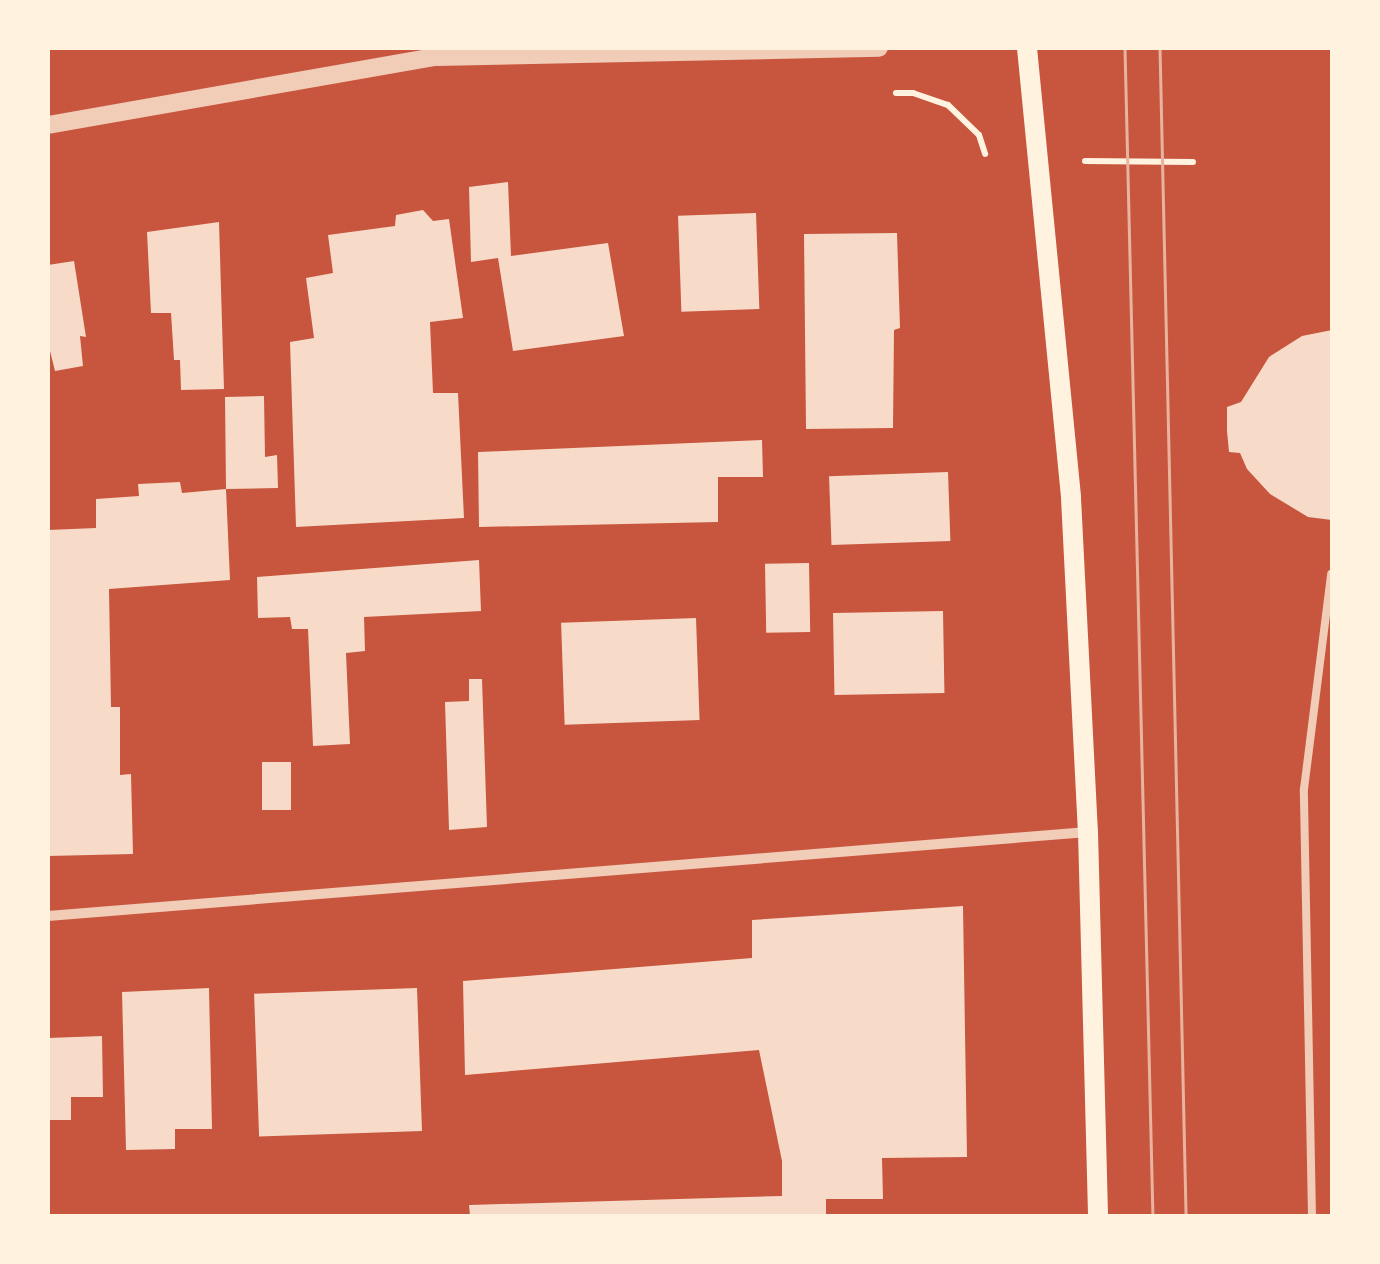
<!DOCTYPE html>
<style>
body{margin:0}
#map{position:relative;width:1380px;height:1264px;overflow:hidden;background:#c8553d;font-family:"Exo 2",sans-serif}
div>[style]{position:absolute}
.building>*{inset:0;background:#f7dbc8;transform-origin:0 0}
.path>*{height:6px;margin:-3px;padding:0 3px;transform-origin:3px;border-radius:3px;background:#fff3e0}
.service>*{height:8px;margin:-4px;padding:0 4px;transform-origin:4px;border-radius:4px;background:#f1ccb7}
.minor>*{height:10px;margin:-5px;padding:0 5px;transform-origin:5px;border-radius:5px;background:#f1ccb7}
.tertiary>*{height:18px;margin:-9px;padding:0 9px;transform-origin:9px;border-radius:9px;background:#f1ccb7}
.secondary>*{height:20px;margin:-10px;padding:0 10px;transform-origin:10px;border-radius:10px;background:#fff3e0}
.tram>*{height:2.5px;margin:-1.25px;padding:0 1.25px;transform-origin:1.25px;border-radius:1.25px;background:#e9b49f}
span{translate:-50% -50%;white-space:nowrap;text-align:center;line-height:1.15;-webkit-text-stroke:10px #fff3e0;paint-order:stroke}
.frame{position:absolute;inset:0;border:50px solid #fff3e0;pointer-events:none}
</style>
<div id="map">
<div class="building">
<i style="clip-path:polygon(508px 182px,511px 256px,608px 243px,624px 336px,513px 351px,498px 258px,471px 262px,469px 187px)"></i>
<i style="clip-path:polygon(423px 210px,433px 221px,449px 219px,463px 318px,430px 322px,433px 393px,458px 393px,464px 518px,296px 527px,290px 342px,314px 338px,306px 278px,333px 273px,328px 235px,395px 226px,396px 215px)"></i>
<i style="left:756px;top:213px;width:96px;height:78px;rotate:88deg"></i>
<i style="clip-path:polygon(219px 222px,224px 389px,181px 390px,180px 360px,174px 360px,171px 313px,151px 313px,147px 232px)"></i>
<i style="clip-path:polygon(897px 233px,900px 328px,894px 330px,893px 428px,806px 429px,804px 234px)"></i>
<i style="clip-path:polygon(74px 261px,86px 337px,80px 336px,83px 366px,55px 371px,48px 343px,48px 265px)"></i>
<i style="clip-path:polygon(1332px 330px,1332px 520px,1308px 517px,1270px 494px,1247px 469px,1240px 453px,1229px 452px,1227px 431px,1227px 407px,1241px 402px,1269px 357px,1302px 336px)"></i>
<i style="clip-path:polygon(264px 396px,265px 457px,277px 455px,278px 488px,226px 489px,225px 397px)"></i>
<i style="clip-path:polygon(762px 440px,763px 477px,718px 477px,718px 522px,479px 527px,478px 452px)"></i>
<i style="left:948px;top:472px;width:69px;height:119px;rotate:88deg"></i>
<i style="clip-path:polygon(180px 482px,182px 493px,226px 489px,230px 580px,109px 589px,111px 707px,120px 707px,120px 775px,131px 774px,133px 854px,48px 856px,48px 530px,96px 528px,96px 499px,139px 496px,138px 484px)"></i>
<i style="clip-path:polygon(479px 560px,481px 611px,364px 617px,365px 651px,346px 653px,350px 744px,313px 746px,308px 629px,292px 629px,290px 617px,258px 618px,257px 577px)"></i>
<i style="left:809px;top:563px;width:69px;height:44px;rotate:89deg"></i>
<i style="left:943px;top:611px;width:82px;height:110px;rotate:89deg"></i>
<i style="left:696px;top:618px;width:102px;height:135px;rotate:88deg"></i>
<i style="clip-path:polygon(469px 679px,482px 679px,487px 827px,449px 830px,445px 702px,469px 701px)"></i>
<i style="left:262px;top:762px;width:29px;height:48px"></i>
<i style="clip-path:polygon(963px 906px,967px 1157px,882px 1158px,883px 1199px,826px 1199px,826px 1216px,470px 1216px,469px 1205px,782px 1196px,782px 1161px,759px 1050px,465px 1075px,463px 981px,752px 958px,752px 920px)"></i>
<i style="clip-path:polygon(209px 988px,212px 1129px,175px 1129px,175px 1149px,126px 1150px,122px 992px)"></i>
<i style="left:417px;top:988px;width:143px;height:163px;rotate:88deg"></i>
<i style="clip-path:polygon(102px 1036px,103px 1097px,71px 1097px,71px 1120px,48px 1120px,48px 1038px)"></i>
</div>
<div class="path">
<i style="left:896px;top:93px;width:17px"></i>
<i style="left:913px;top:93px;width:37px;rotate:19deg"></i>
<i style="left:948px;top:105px;width:43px;rotate:44.1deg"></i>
<i style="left:979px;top:135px;width:20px;rotate:72deg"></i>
<i style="left:1085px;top:161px;width:108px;rotate:0.5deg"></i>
</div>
<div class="service">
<i style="left:1312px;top:1216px;width:427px;rotate:-91.1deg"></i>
<i style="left:1304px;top:789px;width:217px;rotate:-82.8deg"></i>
</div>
<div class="minor">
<i style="left:48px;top:916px;width:1043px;rotate:-4.62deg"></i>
</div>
<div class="tertiary">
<i style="left:437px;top:57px;width:442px;rotate:-1.2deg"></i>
<i style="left:48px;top:125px;width:403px;rotate:-10deg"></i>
</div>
<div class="secondary">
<i style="left:1027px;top:48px;width:452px;rotate:84.4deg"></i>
<i style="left:1071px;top:498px;width:334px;rotate:87.1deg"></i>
<i style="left:1088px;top:832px;width:384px;rotate:88.5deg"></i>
</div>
<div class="tram">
<i style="left:1125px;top:48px;width:1168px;rotate:88.63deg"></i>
<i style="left:1160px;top:48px;width:1168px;rotate:88.72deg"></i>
</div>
<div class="frame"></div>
</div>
